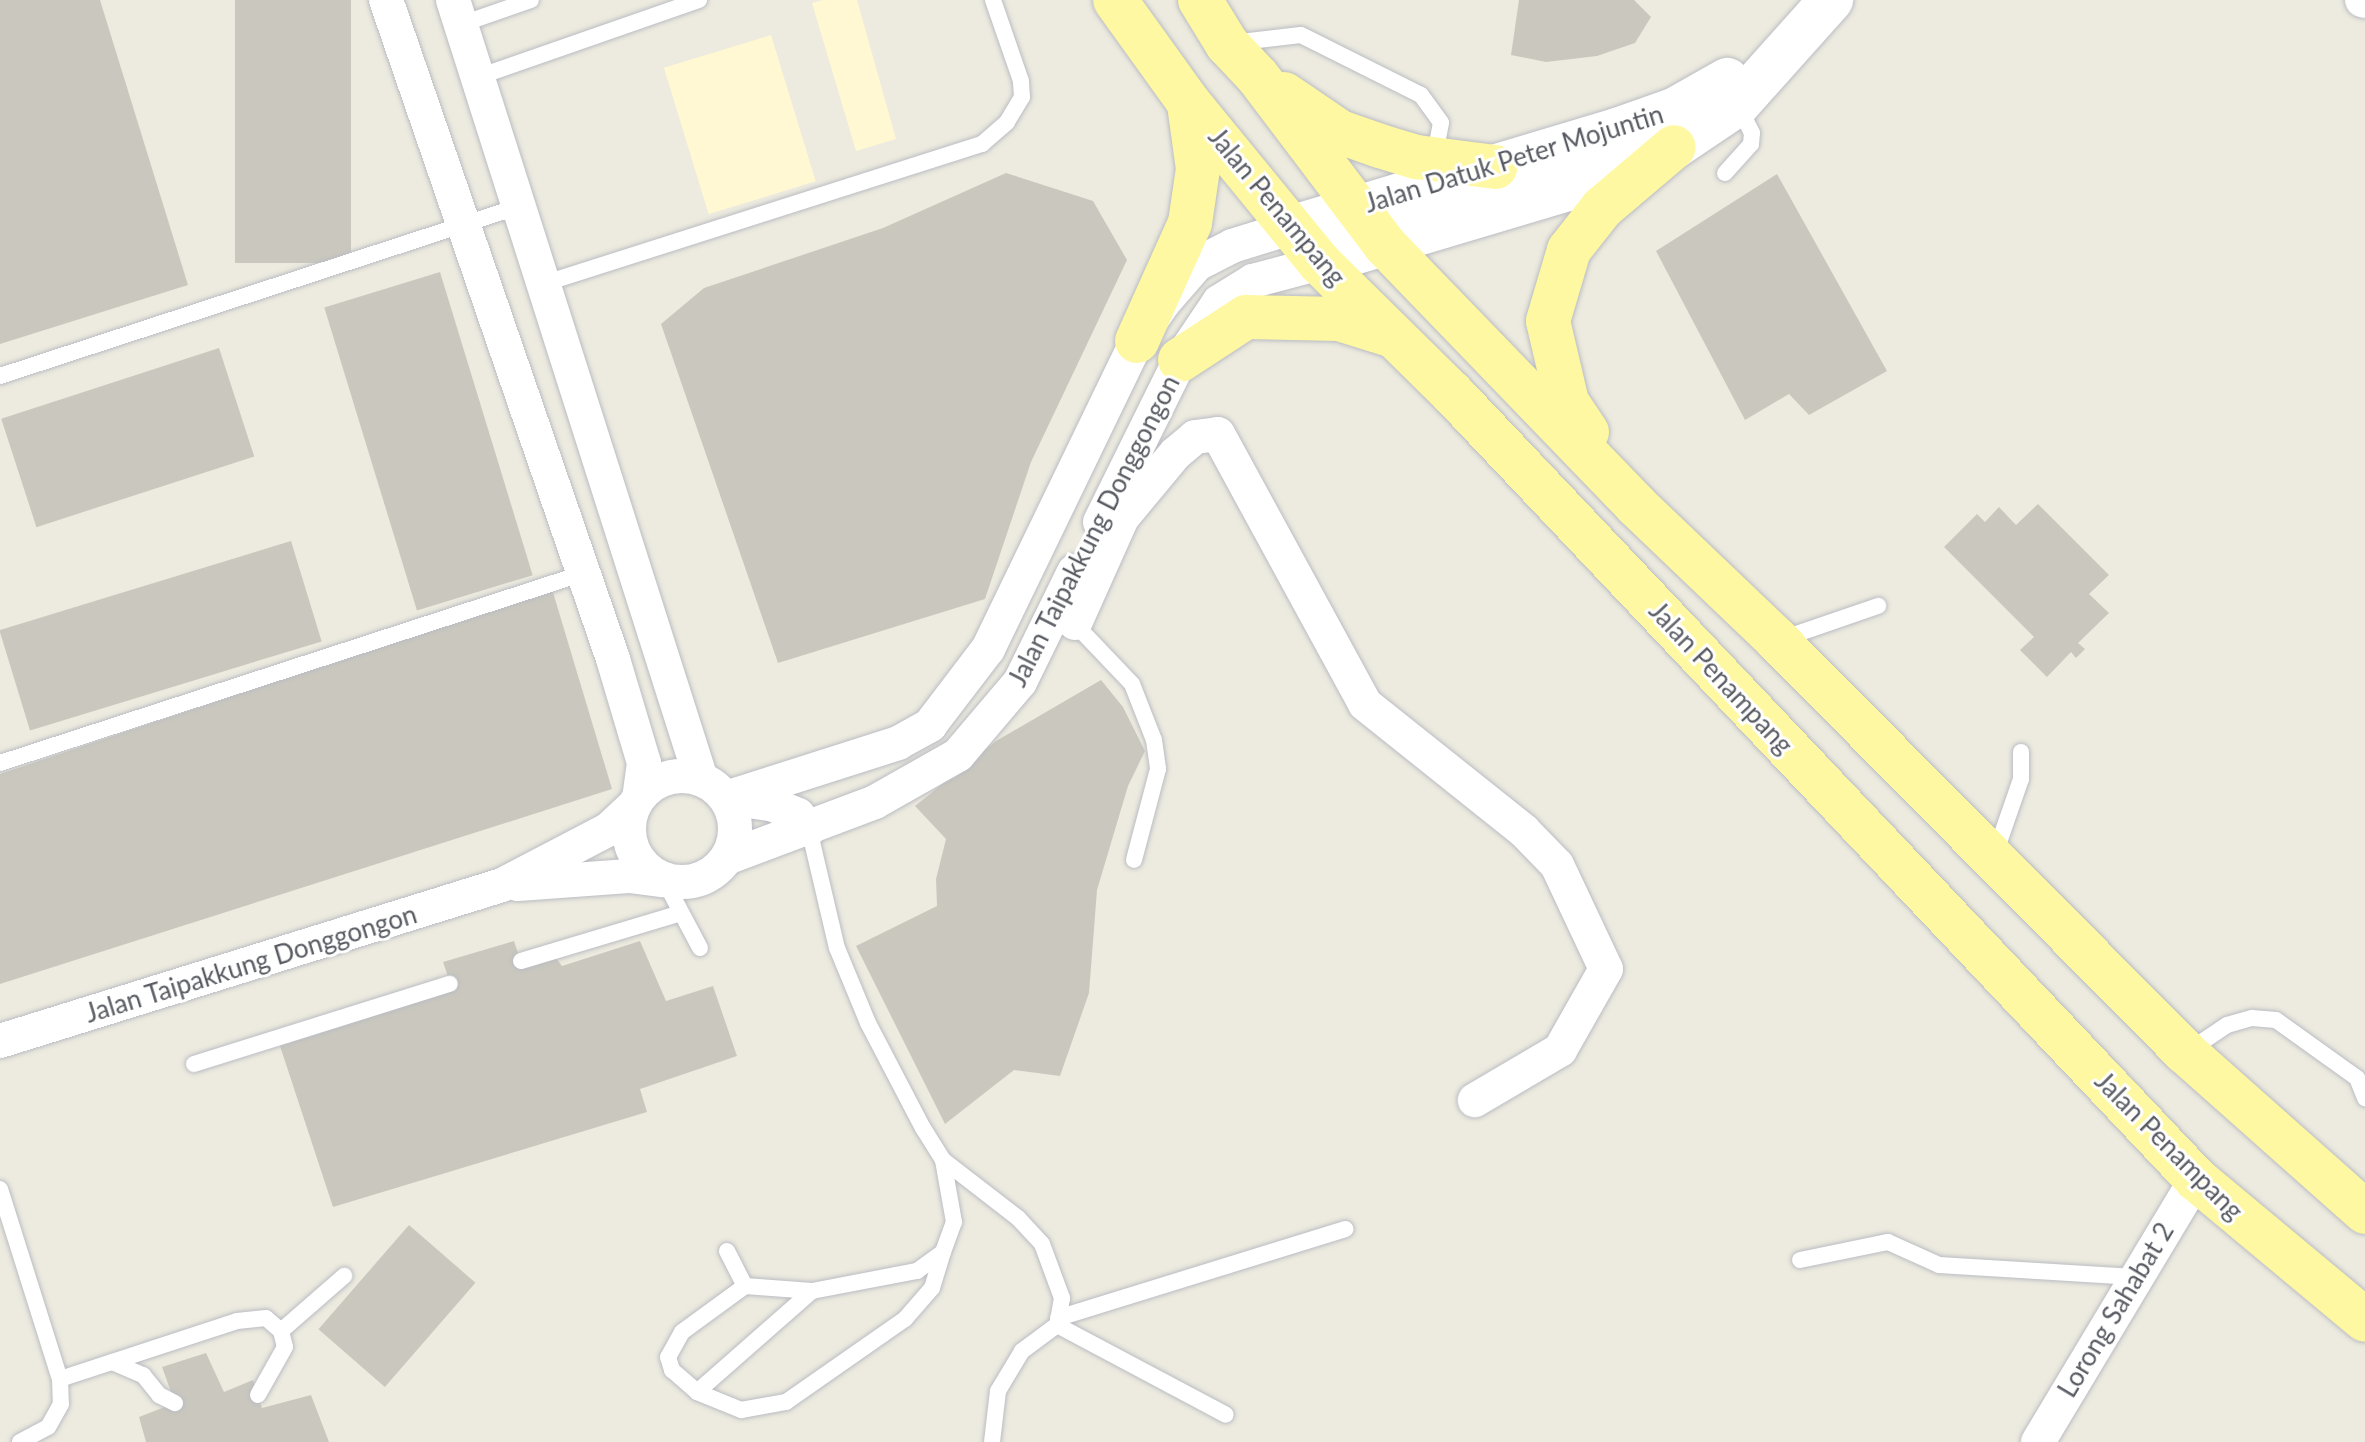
<!DOCTYPE html>
<style>
body{margin:0}
#map{position:relative;width:2365px;height:1442px;overflow:hidden;background:#edebdf;font-family:Lato,sans-serif}
div>[style]{position:absolute}
.commercial>*{inset:0;background:#fff8d2;transform-origin:0 0}
.building>*{inset:0;background:#cac8be;transform-origin:0 0}
.roads{filter:drop-shadow(0 0 2px #babcc3) drop-shadow(0 0 2px #babcc3)}
.service>*{height:16px;margin:-8px;padding:0 8px;transform-origin:8px;border-radius:8px;background:#fff}
.minor>*{height:34px;margin:-17px;padding:0 17px;transform-origin:17px;border-radius:17px;background:#fff}
.minor>.ring{margin:-17px;padding:0;box-sizing:content-box;background:none;border:34px solid #fff;border-radius:50%}
.secondary>*{height:44px;margin:-22px;padding:0 22px;transform-origin:22px;border-radius:22px;background:#fff}
.primary>*{height:44px;margin:-22px;padding:0 22px;transform-origin:22px;border-radius:22px;background:#fff8a2}
span{translate:-50% -50%;white-space:nowrap;text-align:center;line-height:1.15;-webkit-text-stroke:6px #fff;paint-order:stroke}
.street-label{font-size:26px;color:#585b62}
</style>
<div id="map">
<div class="commercial">
<i style="clip-path:polygon(823px 0,857px 0,896px 139px,856px 151px,812px 3px)"></i>
<i style="left:771px;top:35px;width:153px;height:112px;rotate:73deg"></i>
</div>
<div class="building">
<i style="clip-path:polygon(0 0,100px 0,188px 285px,0 344px)"></i>
<i style="left:235px;top:0;width:116px;height:263px"></i>
<i style="clip-path:polygon(1519px 0,1634px 0,1651px 17px,1635px 43px,1597px 56px,1546px 62px,1511px 55px)"></i>
<i style="clip-path:polygon(1006px 173px,1093px 201px,1127px 260px,1031px 462px,985px 599px,778px 663px,661px 324px,704px 288px,883px 228px)"></i>
<i style="clip-path:polygon(1777px 174px,1887px 371px,1809px 415px,1789px 394px,1745px 420px,1656px 251px)"></i>
<i style="left:440px;top:272px;width:317px;height:121px;rotate:73deg"></i>
<i style="left:219px;top:348px;width:114px;height:229px;rotate:72deg"></i>
<i style="clip-path:polygon(2038px 504px,2109px 575px,2089px 594px,2109px 613px,2078px 643px,2085px 649px,2076px 658px,2071px 652px,2047px 677px,2020px 650px,2034px 637px,1944px 547px,1977px 514px,1985px 522px,1999px 507px,2016px 525px)"></i>
<i style="left:291px;top:541px;width:105px;height:305px;rotate:73deg"></i>
<i style="clip-path:polygon(552px 589px,612px 789px,0 984px,0 774px)"></i>
<i style="clip-path:polygon(1101px 680px,1123px 707px,1145px 751px,1128px 786px,1097px 890px,1089px 993px,1060px 1076px,1014px 1070px,945px 1124px,856px 946px,937px 906px,936px 879px,946px 839px,915px 806px,996px 741px)"></i>
<i style="clip-path:polygon(514px 941px,523px 968px,556px 958px,562px 966px,640px 941px,666px 1001px,713px 986px,737px 1056px,640px 1089px,647px 1112px,333px 1207px,280px 1046px,453px 991px,443px 962px)"></i>
<i style="left:409px;top:1225px;width:88px;height:138px;rotate:41deg"></i>
<i style="clip-path:polygon(206px 1353px,224px 1392px,253px 1380px,262px 1408px,311px 1395px,329px 1442px,146px 1442px,139px 1417px,175px 1403px,162px 1367px)"></i>
</div>
<div class="roads">
<div class="service">
<i style="left:462px;top:24px;width:73px;rotate:-19.2deg"></i>
<i style="left:1232px;top:43px;width:69px;rotate:-6.6deg"></i>
<i style="left:1301px;top:35px;width:134px;rotate:26.6deg"></i>
<i style="left:1421px;top:95px;width:34px;rotate:54deg"></i>
<i style="left:1441px;top:123px;width:36px;rotate:101deg"></i>
<i style="left:478px;top:77px;width:234px;rotate:-19.2deg"></i>
<i style="left:1725px;top:173px;width:39px;rotate:-48deg"></i>
<i style="left:1751px;top:144px;width:11px;rotate:-85deg"></i>
<i style="left:1752px;top:133px;width:31px;rotate:-117deg"></i>
<i style="left:546px;top:283px;width:458px;rotate:-17.7deg"></i>
<i style="left:982px;top:144px;width:33px;rotate:-41deg"></i>
<i style="left:1007px;top:122px;width:29px;rotate:-59deg"></i>
<i style="left:1022px;top:97px;width:16px;rotate:-94deg"></i>
<i style="left:1021px;top:81px;width:86px;rotate:-109.1deg"></i>
<i style="left:0;top:376px;width:547px;rotate:-18.1deg"></i>
<i style="left:1073px;top:622px;width:86px;rotate:46.4deg"></i>
<i style="left:1132px;top:684px;width:60px;rotate:68.6deg"></i>
<i style="left:1154px;top:740px;width:29px;rotate:82deg"></i>
<i style="left:1158px;top:769px;width:94px;rotate:104.8deg"></i>
<i style="left:1779px;top:640px;width:105px;rotate:-19deg"></i>
<i style="left:0;top:763px;width:614px;rotate:-18.02deg"></i>
<i style="left:809px;top:829px;width:122px;rotate:76.8deg"></i>
<i style="left:837px;top:948px;width:81px;rotate:67.5deg"></i>
<i style="left:868px;top:1023px;width:119px;rotate:62.4deg"></i>
<i style="left:923px;top:1128px;width:38px;rotate:58deg"></i>
<i style="left:943px;top:1160px;width:95px;rotate:37.7deg"></i>
<i style="left:1018px;top:1218px;width:35px;rotate:47deg"></i>
<i style="left:1042px;top:1244px;width:58px;rotate:69.7deg"></i>
<i style="left:1062px;top:1298px;width:27px;rotate:100deg"></i>
<i style="left:1057px;top:1325px;width:44px;rotate:143.4deg"></i>
<i style="left:1022px;top:1351px;width:47px;rotate:121deg"></i>
<i style="left:998px;top:1391px;width:51px;rotate:96.7deg"></i>
<i style="left:1995px;top:854px;width:79px;rotate:-70.9deg"></i>
<i style="left:2021px;top:779px;width:27px;rotate:-90deg"></i>
<i style="left:664px;top:880px;width:77px;rotate:62.1deg"></i>
<i style="left:521px;top:961px;width:167px;rotate:-16.7deg"></i>
<i style="left:2187px;top:1052px;width:48px;rotate:-34deg"></i>
<i style="left:2227px;top:1025px;width:26px;rotate:-16deg"></i>
<i style="left:2252px;top:1018px;width:24px;rotate:5deg"></i>
<i style="left:2276px;top:1020px;width:100px;rotate:35.6deg"></i>
<i style="left:2357px;top:1078px;width:22px;rotate:68deg"></i>
<i style="left:194px;top:1064px;width:268px;rotate:-17.4deg"></i>
<i style="left:0;top:1189px;width:199px;rotate:72.5deg"></i>
<i style="left:60px;top:1379px;width:25px;rotate:88deg"></i>
<i style="left:61px;top:1404px;width:26px;rotate:119deg"></i>
<i style="left:48px;top:1427px;width:32px;rotate:152deg"></i>
<i style="left:727px;top:1251px;width:39px;rotate:63deg"></i>
<i style="left:745px;top:1286px;width:67px;rotate:4.3deg"></i>
<i style="left:812px;top:1291px;width:107px;rotate:-10.8deg"></i>
<i style="left:917px;top:1271px;width:32px;rotate:-36deg"></i>
<i style="left:943px;top:1252px;width:32px;rotate:-70deg"></i>
<i style="left:954px;top:1222px;width:63px;rotate:-100.1deg"></i>
<i style="left:1800px;top:1260px;width:90px;rotate:-11.6deg"></i>
<i style="left:1888px;top:1242px;width:56px;rotate:24.3deg"></i>
<i style="left:1939px;top:1265px;width:196px;rotate:3.5deg"></i>
<i style="left:745px;top:1286px;width:78px;rotate:143.9deg"></i>
<i style="left:682px;top:1332px;width:29px;rotate:119deg"></i>
<i style="left:668px;top:1357px;width:14px;rotate:73deg"></i>
<i style="left:672px;top:1370px;width:33px;rotate:41deg"></i>
<i style="left:697px;top:1392px;width:48px;rotate:22.2deg"></i>
<i style="left:741px;top:1410px;width:46px;rotate:-10.1deg"></i>
<i style="left:786px;top:1402px;width:145px;rotate:-34.9deg"></i>
<i style="left:905px;top:1319px;width:41px;rotate:-48.9deg"></i>
<i style="left:932px;top:1288px;width:38px;rotate:-73deg"></i>
<i style="left:1058px;top:1318px;width:301px;rotate:-17.2deg"></i>
<i style="left:1057px;top:1325px;width:191px;rotate:28deg"></i>
<i style="left:281px;top:1331px;width:84px;rotate:-41.1deg"></i>
<i style="left:112px;top:1362px;width:34px;rotate:23deg"></i>
<i style="left:143px;top:1375px;width:26px;rotate:51deg"></i>
<i style="left:159px;top:1395px;width:18px;rotate:27deg"></i>
<i style="left:60px;top:1379px;width:186px;rotate:-18.1deg"></i>
<i style="left:237px;top:1321px;width:29px;rotate:-6deg"></i>
<i style="left:266px;top:1318px;width:20px;rotate:41deg"></i>
<i style="left:281px;top:1331px;width:16px;rotate:76deg"></i>
<i style="left:285px;top:1347px;width:55px;rotate:119.4deg"></i>
<i style="left:697px;top:1392px;width:153px;rotate:-41.3deg"></i>
</div>
<div class="minor">
<i style="left:386px;top:0;width:697px;rotate:70.99deg"></i>
<i style="left:613px;top:659px;width:109px;rotate:73.4deg"></i>
<i style="left:644px;top:763px;width:34px;rotate:98deg"></i>
<i style="left:453px;top:0;width:818px;rotate:72.34deg"></i>
<i style="left:2362px;top:0;width:3px;rotate:18deg"></i>
<i style="left:1100px;top:522px;width:181px;rotate:-63.7deg"></i>
<i style="left:1180px;top:360px;width:70px;rotate:-56.1deg"></i>
<i style="left:1219px;top:302px;width:40px;rotate:-32deg"></i>
<i style="left:1253px;top:281px;width:69px;rotate:-15deg"></i>
<i style="left:1075px;top:623px;width:115px;rotate:-65.9deg"></i>
<i style="left:1122px;top:518px;width:83px;rotate:-50.4deg"></i>
<i style="left:1175px;top:454px;width:26px;rotate:-40deg"></i>
<i style="left:1195px;top:437px;width:23px;rotate:-7deg"></i>
<i style="left:1218px;top:434px;width:307px;rotate:61.4deg"></i>
<i style="left:1365px;top:704px;width:203px;rotate:38.6deg"></i>
<i style="left:1524px;top:831px;width:47px;rotate:45.9deg"></i>
<i style="left:1557px;top:865px;width:115px;rotate:64.8deg"></i>
<i style="left:1606px;top:969px;width:93px;rotate:119.6deg"></i>
<i style="left:1560px;top:1050px;width:99px;rotate:149.5deg"></i>
<i class="ring" style="left:629px;top:776px;width:72px;height:72px"></i>
<i style="left:726px;top:798px;width:181px;rotate:-17.7deg"></i>
<i style="left:898px;top:743px;width:37px;rotate:-29deg"></i>
<i style="left:930px;top:725px;width:96px;rotate:-52.7deg"></i>
<i style="left:988px;top:649px;width:342px;rotate:-64.2deg"></i>
<i style="left:1137px;top:341px;width:47px;rotate:-55.3deg"></i>
<i style="left:1164px;top:302px;width:50px;rotate:-49deg"></i>
<i style="left:1197px;top:264px;width:39px;rotate:-27deg"></i>
<i style="left:1232px;top:246px;width:61px;rotate:-17.2deg"></i>
<i style="left:734px;top:799px;width:37px;rotate:8deg"></i>
<i style="left:771px;top:804px;width:29px;rotate:22deg"></i>
<i style="left:798px;top:815px;width:18px;rotate:52deg"></i>
<i style="left:729px;top:857px;width:156px;rotate:-20.6deg"></i>
<i style="left:875px;top:802px;width:95px;rotate:-29.5deg"></i>
<i style="left:958px;top:755px;width:96px;rotate:-49.7deg"></i>
<i style="left:1020px;top:682px;width:123px;rotate:-63.9deg"></i>
<i style="left:518px;top:884px;width:111px;rotate:-4.1deg"></i>
<i style="left:629px;top:876px;width:35px;rotate:7deg"></i>
<i style="left:0;top:1041px;width:526px;rotate:-17.26deg"></i>
<i style="left:502px;top:885px;width:121px;rotate:-27.6deg"></i>
<i style="left:609px;top:829px;width:33px;rotate:-43deg"></i>
<i style="left:2038px;top:1442px;width:307px;rotate:-59deg"></i>
</div>
<div class="secondary">
<i style="left:1290px;top:228px;width:341px;rotate:-16.7deg"></i>
<i style="left:1617px;top:130px;width:63px;rotate:-19.6deg"></i>
<i style="left:1676px;top:109px;width:59px;rotate:-29.6deg"></i>
<i style="left:1320px;top:263px;width:294px;rotate:-16.6deg"></i>
<i style="left:1602px;top:179px;width:79px;rotate:-24deg"></i>
<i style="left:1674px;top:147px;width:77px;rotate:-33.9deg"></i>
<i style="left:1738px;top:104px;width:140px;rotate:-48.2deg"></i>
</div>
<div class="primary">
<i style="left:1115px;top:0;width:127px;rotate:54.3deg"></i>
<i style="left:1189px;top:103px;width:207px;rotate:50.7deg"></i>
<i style="left:1320px;top:263px;width:185px;rotate:44.6deg"></i>
<i style="left:1452px;top:393px;width:1082px;rotate:46.57deg"></i>
<i style="left:2196px;top:1179px;width:220px;rotate:39.8deg"></i>
<i style="left:1200px;top:0;width:52px;rotate:58.5deg"></i>
<i style="left:1227px;top:44px;width:45px;rotate:46.8deg"></i>
<i style="left:1258px;top:77px;width:211px;rotate:52.9deg"></i>
<i style="left:1385px;top:245px;width:363px;rotate:46deg"></i>
<i style="left:1637px;top:506px;width:194px;rotate:43.7deg"></i>
<i style="left:1777px;top:640px;width:580px;rotate:45.28deg"></i>
<i style="left:2185px;top:1052px;width:241px;rotate:41.6deg"></i>
<i style="left:1284px;top:94px;width:68px;rotate:34.2deg"></i>
<i style="left:1340px;top:132px;width:42px;rotate:19.3deg"></i>
<i style="left:1380px;top:146px;width:39px;rotate:17deg"></i>
<i style="left:1417px;top:157px;width:79px;rotate:7.3deg"></i>
<i style="left:1137px;top:341px;width:129px;rotate:-65.8deg"></i>
<i style="left:1190px;top:223px;width:55px;rotate:-81.6deg"></i>
<i style="left:1198px;top:169px;width:66px;rotate:-97.9deg"></i>
<i style="left:1180px;top:360px;width:79px;rotate:-33.1deg"></i>
<i style="left:1246px;top:317px;width:93px;rotate:1.2deg"></i>
<i style="left:1339px;top:319px;width:53px;rotate:17.4deg"></i>
<i style="left:1587px;top:432px;width:36px;rotate:-124deg"></i>
<i style="left:1567px;top:402px;width:83px;rotate:-103.2deg"></i>
<i style="left:1548px;top:321px;width:74px;rotate:-73.5deg"></i>
<i style="left:1569px;top:250px;width:53px;rotate:-51.8deg"></i>
<i style="left:1602px;top:208px;width:94px;rotate:-40.3deg"></i>
</div>
</div>
<div class="street-label">
<span style="left:1514px;top:159px;rotate:-17deg">Jalan Datuk Peter Mojuntin</span>
<span style="left:1277px;top:207px;rotate:50deg">Jalan Penampang</span>
<span style="left:1094px;top:531px;rotate:-63deg">Jalan Taipakkung Donggongon</span>
<span style="left:1721px;top:678px;rotate:47deg">Jalan Penampang</span>
<span style="left:251px;top:964px;rotate:-17deg">Jalan Taipakkung Donggongon</span>
<span style="left:2169px;top:1146px;rotate:45deg">Jalan Penampang</span>
<span style="left:2116px;top:1310px;rotate:-59deg">Lorong Sahabat 2</span>
</div>
</div>
